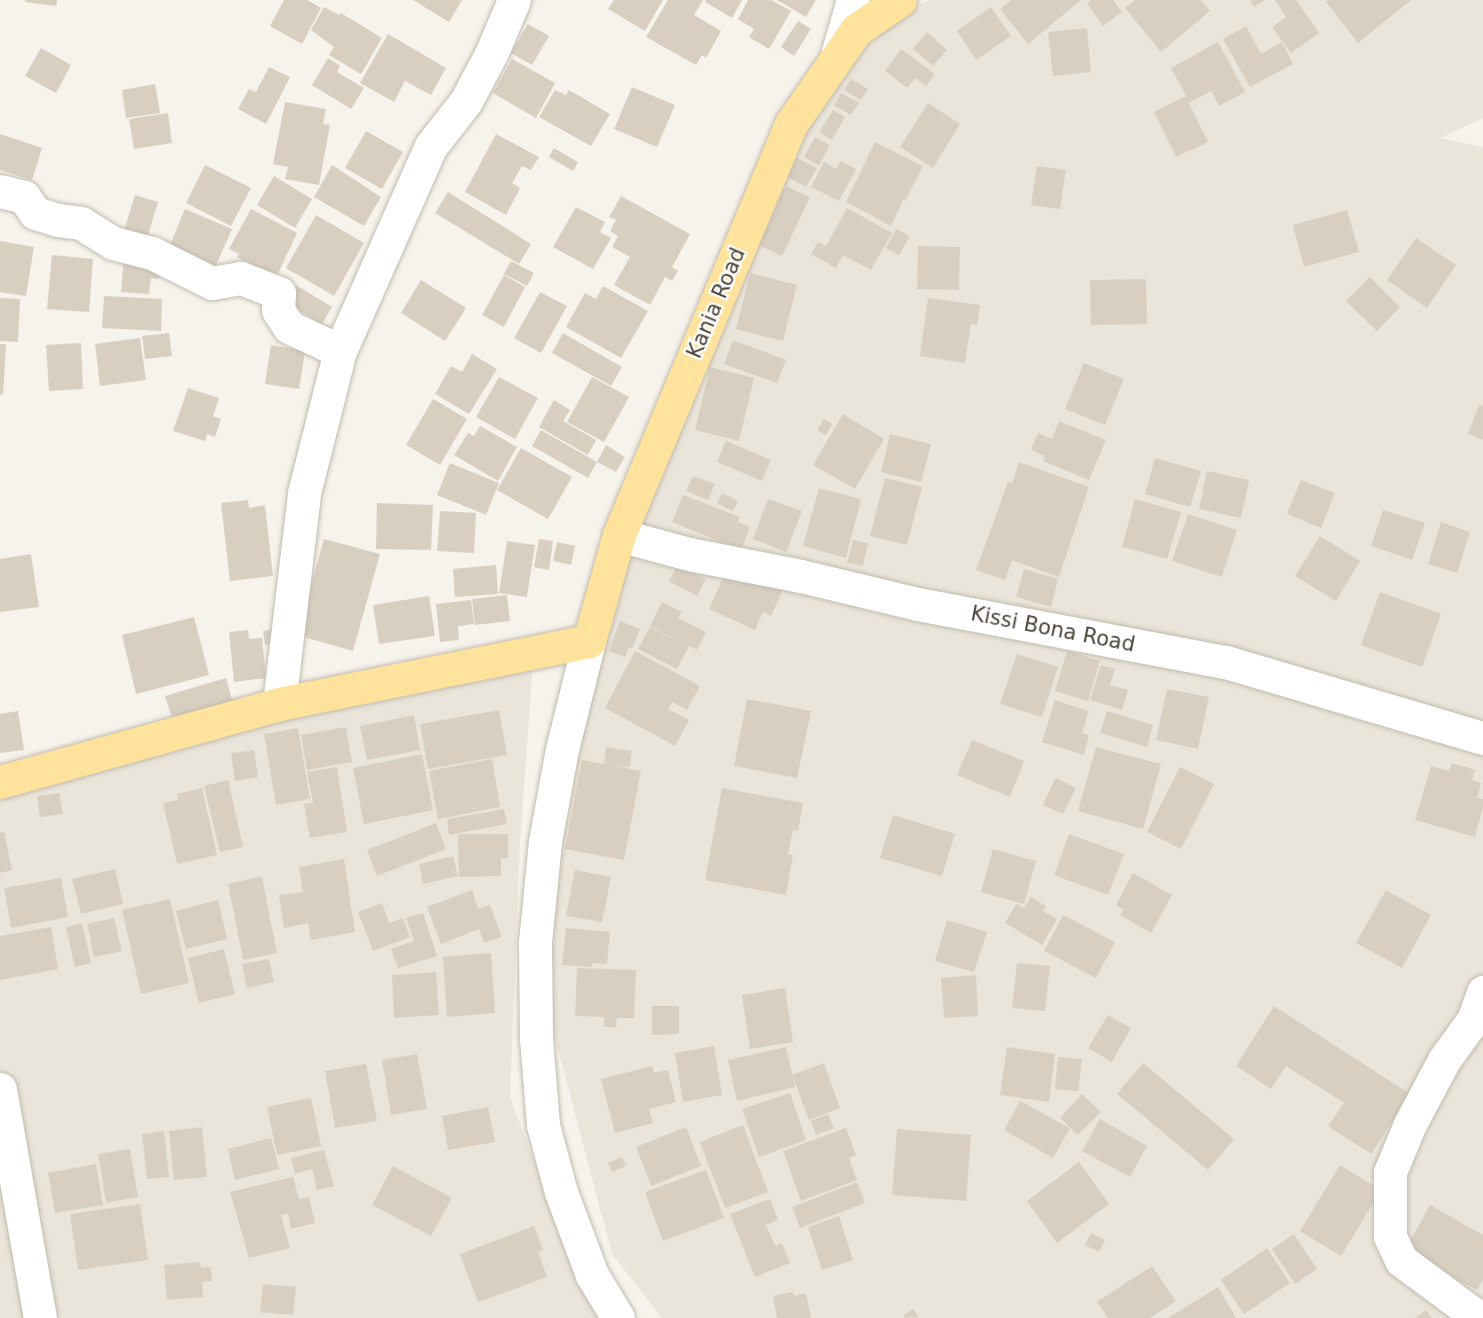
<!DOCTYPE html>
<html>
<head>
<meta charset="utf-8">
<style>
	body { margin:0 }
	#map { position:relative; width:1483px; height:1318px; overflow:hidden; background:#f6f3ec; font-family:"DejaVu Sans",sans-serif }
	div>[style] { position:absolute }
	.residential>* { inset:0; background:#eae5da }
	.building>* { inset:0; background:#d8cfc1 }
	.roads { filter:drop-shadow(0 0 2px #c2bbae) drop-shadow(0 0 2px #c2bbae) }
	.minor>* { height:33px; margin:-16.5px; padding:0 16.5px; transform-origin:16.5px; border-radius:16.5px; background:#fff }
	.major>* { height:33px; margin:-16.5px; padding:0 16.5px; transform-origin:16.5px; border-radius:16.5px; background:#ffe39c }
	span { translate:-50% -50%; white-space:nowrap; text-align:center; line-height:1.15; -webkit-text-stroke:4.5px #fff; paint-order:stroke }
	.street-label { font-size:21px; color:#4b4439 }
</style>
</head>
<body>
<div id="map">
	<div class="residential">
		<i style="clip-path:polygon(929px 0,1483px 0,1483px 118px,1440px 138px,1483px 147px,1483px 1318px,662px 1318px,612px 1254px,540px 981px,592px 618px,814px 95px,885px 24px)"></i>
		<i style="clip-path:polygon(533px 662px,520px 842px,510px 1097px,582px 1291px,604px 1318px,0 1318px,0 786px)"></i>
	</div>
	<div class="building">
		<i style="clip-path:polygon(25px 0,57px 0,56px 6px,25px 2px)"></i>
		<i style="clip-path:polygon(284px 0,307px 0,321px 8px,302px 44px,270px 26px)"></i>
		<i style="clip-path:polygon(413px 0,462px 0,449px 22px)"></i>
		<i style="clip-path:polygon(614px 0,663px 0,645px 31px,608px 9px)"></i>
		<i style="clip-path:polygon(668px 0,703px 0,694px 15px,721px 31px,706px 58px,702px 55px,696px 65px,646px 37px)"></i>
		<i style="clip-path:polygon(706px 0,742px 0,732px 18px,705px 2px)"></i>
		<i style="clip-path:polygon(748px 0,771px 0,791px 11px,769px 49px,749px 37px,754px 29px,738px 19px)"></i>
		<i style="clip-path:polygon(777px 0,816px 0,806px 17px)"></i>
		<i style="clip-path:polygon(1011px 0,1081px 0,1028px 44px,1000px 9px)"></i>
		<i style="clip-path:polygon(1091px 0,1113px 0,1122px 12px,1103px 26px,1087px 3px)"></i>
		<i style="clip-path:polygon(1135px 0,1201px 0,1210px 11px,1161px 52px,1125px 8px)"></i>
		<i style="clip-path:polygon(1250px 0,1265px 0,1254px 7px)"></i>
		<i style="clip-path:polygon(1275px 0,1296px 0,1319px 33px,1291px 53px,1272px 27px,1286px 17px)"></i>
		<i style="clip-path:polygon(1328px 0,1411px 0,1358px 43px,1326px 2px)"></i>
		<i style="clip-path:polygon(324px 7px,339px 15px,341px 13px,382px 38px,361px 74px,329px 55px,334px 47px,311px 30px)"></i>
		<i style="clip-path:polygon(991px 7px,1011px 36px,976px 60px,957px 31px)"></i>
		<i style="clip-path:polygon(798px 21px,811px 29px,794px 56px,781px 47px)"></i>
		<i style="clip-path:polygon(528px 24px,549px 36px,532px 65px,511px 53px)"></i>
		<i style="clip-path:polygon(1246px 26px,1261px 54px,1282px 42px,1293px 64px,1250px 87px,1223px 39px)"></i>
		<i style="clip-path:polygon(1087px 28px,1091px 72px,1053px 76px,1048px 32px)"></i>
		<i style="clip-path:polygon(927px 32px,947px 50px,933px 66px,913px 49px)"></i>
		<i style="clip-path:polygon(388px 34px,446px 68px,431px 95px,405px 81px,394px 102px,360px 83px)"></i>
		<i style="clip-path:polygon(1218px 42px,1245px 92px,1219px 106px,1211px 91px,1189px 103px,1208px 142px,1176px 157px,1154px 112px,1186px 96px,1171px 68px)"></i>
		<i style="clip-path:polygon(41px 48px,71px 65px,56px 93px,25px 76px)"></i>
		<i style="clip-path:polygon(901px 49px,935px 74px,926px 86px,915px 78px,907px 88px,885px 71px)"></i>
		<i style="clip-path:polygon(328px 58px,340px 66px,337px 72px,364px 88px,351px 109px,312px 85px)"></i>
		<i style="clip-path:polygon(512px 59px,555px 83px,536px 118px,493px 93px)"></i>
		<i style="clip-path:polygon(269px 67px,290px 77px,266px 124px,238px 109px,249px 89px,256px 92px)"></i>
		<i style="clip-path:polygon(851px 79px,868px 89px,861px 100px,844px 90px)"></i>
		<i style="clip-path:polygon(155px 84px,160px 113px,126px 118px,122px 90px)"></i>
		<i style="clip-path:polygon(632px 87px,675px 105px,657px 147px,614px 129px)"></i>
		<i style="clip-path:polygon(555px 90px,566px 95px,569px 90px,610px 114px,591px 146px,539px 117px)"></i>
		<i style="clip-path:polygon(841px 93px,859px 103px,851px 115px,834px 105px)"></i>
		<i style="clip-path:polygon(285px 102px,326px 109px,323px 124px,330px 125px,319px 185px,285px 179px,288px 167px,273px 164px)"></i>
		<i style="clip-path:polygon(928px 103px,960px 124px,933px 168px,900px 147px)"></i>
		<i style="clip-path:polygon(833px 110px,845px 117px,832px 140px,819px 132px)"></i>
		<i style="clip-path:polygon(168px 113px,172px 143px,134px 149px,129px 119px)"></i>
		<i style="clip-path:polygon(366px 131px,403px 152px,382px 189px,345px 168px)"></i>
		<i style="clip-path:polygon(0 134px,42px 148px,32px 180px,0 170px)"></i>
		<i style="clip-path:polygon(496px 134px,539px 157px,531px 170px,522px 166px,512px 183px,520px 188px,506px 215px,465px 192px)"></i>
		<i style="clip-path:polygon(815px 137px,830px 145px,819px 165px,804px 157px)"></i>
		<i style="clip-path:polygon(875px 142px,923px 166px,905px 201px,896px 196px,903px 201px,891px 226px,846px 202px)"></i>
		<i style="clip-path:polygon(554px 148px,578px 162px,573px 171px,549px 157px)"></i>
		<i style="clip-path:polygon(797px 158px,817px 168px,806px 187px,787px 177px)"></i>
		<i style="clip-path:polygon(840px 161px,856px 169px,839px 201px,811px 187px,824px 162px,836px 169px)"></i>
		<i style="clip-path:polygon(205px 165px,251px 188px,231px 226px,186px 203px)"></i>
		<i style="clip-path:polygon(332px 165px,381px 197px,364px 226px,314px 197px)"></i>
		<i style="clip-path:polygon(1037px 166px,1066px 170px,1060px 209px,1031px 205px)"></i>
		<i style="clip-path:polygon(274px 176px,312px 199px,295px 228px,257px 205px)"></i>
		<i style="clip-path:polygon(786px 186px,810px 197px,782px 256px,758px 245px)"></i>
		<i style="clip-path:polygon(448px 192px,531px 244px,519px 264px,435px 213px)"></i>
		<i style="clip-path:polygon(135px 195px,158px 202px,145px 245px,122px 237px)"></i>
		<i style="clip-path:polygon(621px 196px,690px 234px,672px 267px,678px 271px,672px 281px,633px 258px,665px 277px,650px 305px,614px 285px,630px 257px,612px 247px,618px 236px,610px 231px,616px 220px,609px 217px)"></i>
		<i style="clip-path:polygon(576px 207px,605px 222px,600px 232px,611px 238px,593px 269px,553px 247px)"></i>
		<i style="clip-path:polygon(847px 208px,892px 233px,871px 270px,843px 255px,836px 268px,811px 254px,818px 242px,826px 246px)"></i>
		<i style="clip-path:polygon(185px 209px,232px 229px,214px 270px,168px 250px)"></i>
		<i style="clip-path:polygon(251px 209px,297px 233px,276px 278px,237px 257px,239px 254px,229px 249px)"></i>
		<i style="clip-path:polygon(1347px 210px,1359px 252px,1304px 267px,1293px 225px)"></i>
		<i style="clip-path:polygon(316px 215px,364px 243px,334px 296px,286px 268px)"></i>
		<i style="clip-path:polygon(896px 229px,910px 236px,899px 255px,886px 248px)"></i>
		<i style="clip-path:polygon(1416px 238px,1456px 265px,1427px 308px,1387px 280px)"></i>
		<i style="clip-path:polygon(0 241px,34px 247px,26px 296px,0 292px)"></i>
		<i style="clip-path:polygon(918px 246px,960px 247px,959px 290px,917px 289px)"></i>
		<i style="clip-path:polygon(52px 255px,93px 259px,89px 312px,47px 309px)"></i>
		<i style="clip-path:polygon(124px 256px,161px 260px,159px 279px,151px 278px,149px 294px,121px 292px)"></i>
		<i style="clip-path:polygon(511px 261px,534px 273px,527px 286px,504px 274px)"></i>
		<i style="clip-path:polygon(750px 273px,797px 285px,783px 341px,736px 329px)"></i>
		<i style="clip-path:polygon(504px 275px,525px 287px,504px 327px,482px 315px)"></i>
		<i style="clip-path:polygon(1370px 277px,1400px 307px,1377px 331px,1346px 301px)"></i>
		<i style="clip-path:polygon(1146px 279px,1147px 324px,1091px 325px,1090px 280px)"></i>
		<i style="clip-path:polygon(421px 280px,466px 308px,445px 341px,401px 313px)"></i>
		<i style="clip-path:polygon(296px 285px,332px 307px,322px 324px,285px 302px)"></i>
		<i style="clip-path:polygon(603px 286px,648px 311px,621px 358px,566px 327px,585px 293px,596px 299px)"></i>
		<i style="clip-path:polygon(540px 292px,567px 306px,541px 353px,514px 338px)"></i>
		<i style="clip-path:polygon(104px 296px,162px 299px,161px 331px,102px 328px)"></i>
		<i style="clip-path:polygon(0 298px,20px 299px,18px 342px,0 341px)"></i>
		<i style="clip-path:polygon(928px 298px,980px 305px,977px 325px,971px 324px,965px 363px,920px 356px)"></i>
		<i style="clip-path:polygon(169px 333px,172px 356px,145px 359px,142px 336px)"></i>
		<i style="clip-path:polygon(563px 333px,622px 367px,611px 386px,552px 353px)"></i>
		<i style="clip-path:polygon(140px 338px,146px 380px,100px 386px,95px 344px)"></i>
		<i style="clip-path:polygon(733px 340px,786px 360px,777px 383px,724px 364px)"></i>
		<i style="clip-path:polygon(81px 343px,83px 389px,49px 391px,46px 345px)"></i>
		<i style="clip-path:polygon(0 344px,6px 344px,3px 395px,0 395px)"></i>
		<i style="clip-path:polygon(271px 345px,305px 351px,299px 389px,265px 384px)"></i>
		<i style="clip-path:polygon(472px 354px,497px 369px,469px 414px,435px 394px,451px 366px,462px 372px)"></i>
		<i style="clip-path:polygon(1084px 363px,1124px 379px,1105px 425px,1065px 409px)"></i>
		<i style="clip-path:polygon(710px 367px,754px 378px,739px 441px,695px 430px)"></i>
		<i style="clip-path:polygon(499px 377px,538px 398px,515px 439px,476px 417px)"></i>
		<i style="clip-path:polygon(592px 377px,629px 397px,604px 442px,567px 422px)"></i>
		<i style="clip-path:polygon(188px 388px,219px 398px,213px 416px,221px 419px,215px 437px,207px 434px,205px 441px,173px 431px)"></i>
		<i style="clip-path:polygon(433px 399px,467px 419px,440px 465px,406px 445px)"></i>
		<i style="clip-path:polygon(554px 400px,570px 410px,563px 421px,596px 440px,588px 455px,539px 427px)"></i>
		<i style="clip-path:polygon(1479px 405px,1483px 406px,1483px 440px,1468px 434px)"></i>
		<i style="clip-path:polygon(843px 414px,884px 439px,855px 489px,813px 465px)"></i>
		<i style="clip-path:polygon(824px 419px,832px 424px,826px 435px,817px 430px)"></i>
		<i style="clip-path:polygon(1059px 421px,1106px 440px,1089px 480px,1043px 461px,1044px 456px,1031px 450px,1038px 433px,1052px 439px)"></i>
		<i style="clip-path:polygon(480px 426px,517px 447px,498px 481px,454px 455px,468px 433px,474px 436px)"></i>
		<i style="clip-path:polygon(541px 430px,597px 462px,606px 445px,625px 457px,616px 472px,597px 462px,588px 478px,532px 446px)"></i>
		<i style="clip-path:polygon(890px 434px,931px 444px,921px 482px,881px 472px)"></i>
		<i style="clip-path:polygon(726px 441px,771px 460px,762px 481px,717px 462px)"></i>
		<i style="clip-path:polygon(521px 448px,572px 477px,548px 519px,497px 490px)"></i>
		<i style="clip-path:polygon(1155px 458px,1201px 471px,1190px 507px,1145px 494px)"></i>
		<i style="clip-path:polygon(1019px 462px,1089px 487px,1059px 577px,1012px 560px,1005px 580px,976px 570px,1008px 482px,1012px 483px)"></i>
		<i style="clip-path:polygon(450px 463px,499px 483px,486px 515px,437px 495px)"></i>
		<i style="clip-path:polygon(1207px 471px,1249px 480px,1241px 518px,1199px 509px)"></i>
		<i style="clip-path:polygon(693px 476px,715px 484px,708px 500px,686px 491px)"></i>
		<i style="clip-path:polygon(885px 478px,922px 487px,907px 545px,870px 536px)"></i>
		<i style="clip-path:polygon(1301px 480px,1335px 493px,1321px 528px,1287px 514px)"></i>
		<i style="clip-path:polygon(819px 488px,861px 499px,846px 558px,803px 546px)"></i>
		<i style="clip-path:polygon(722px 493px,738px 501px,733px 511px,717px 503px)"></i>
		<i style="clip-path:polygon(683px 495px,740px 517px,738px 522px,750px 527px,741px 550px,672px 522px)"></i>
		<i style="clip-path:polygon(768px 499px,802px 511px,786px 552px,753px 539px)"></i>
		<i style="clip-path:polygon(1135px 499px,1181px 512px,1167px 559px,1122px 547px)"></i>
		<i style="clip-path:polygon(248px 500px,249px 508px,265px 505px,273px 576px,230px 581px,221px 503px)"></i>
		<i style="clip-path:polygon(377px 503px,433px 505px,431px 550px,376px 549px)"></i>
		<i style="clip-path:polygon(1383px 510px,1425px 523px,1412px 560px,1371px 546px)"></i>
		<i style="clip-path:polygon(440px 511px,476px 513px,474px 553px,437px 551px)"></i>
		<i style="clip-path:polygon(1188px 514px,1237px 530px,1222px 577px,1172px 561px)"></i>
		<i style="clip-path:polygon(1441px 522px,1470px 532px,1457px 573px,1428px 564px)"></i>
		<i style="clip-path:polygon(1320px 536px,1360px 561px,1336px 601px,1295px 576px)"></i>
		<i style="clip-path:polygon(324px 539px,380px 554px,353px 651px,297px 635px)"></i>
		<i style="clip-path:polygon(539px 539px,553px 541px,549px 570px,534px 567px)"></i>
		<i style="clip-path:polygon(853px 540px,868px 543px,863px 566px,847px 563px)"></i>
		<i style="clip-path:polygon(507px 541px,535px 545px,527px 597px,499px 593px)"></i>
		<i style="clip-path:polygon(557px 542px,575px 546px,571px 565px,553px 561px)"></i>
		<i style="clip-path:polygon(31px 554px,39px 607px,0 612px,0 559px)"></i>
		<i style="clip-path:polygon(496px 565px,498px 594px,455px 597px,453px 569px)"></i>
		<i style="clip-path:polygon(678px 565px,706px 579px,697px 596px,669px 581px)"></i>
		<i style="clip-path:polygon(1024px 569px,1058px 579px,1051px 607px,1016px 597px)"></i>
		<i style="clip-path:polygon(726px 571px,763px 587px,768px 578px,785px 585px,771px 616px,763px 612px,755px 630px,709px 609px)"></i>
		<i style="clip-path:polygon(1380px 592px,1441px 614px,1422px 667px,1361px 645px)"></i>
		<i style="clip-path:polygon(507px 595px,510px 621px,475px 625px,472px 599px)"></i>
		<i style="clip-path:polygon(429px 596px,435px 636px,379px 644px,373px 605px)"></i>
		<i style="clip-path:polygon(471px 600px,474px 624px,458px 626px,459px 640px,440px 642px,436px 604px)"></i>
		<i style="clip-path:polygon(662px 602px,682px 612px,678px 618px,706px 632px,697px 650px,650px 626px)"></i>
		<i style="clip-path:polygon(194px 617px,209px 675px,136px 694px,122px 635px)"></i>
		<i style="clip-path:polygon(620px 621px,640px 629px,632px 649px,629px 647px,625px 657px,609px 651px)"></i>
		<i style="clip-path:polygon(650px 627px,689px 646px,677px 669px,638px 649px)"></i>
		<i style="clip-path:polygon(275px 629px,278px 643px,265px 645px,263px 631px)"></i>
		<i style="clip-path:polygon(248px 630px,249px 639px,262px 638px,266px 678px,234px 682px,229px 632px)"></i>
		<i style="clip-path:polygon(635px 651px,700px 686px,687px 710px,672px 702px,668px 709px,689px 720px,675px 746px,605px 708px)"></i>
		<i style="clip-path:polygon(1067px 651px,1100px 661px,1088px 701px,1055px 691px)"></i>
		<i style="clip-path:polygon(1017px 654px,1058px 667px,1042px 717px,1000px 704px)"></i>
		<i style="clip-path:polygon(1101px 665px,1115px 669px,1110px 685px,1128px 690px,1122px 710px,1090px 700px)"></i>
		<i style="clip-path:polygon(226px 678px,234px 707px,174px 725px,165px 696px)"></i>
		<i style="clip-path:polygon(1167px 689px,1209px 697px,1198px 749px,1156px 740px)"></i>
		<i style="clip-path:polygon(747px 699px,811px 711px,797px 778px,734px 766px)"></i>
		<i style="clip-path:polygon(1055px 700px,1089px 711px,1082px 733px,1089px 735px,1084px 755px,1042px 742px)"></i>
		<i style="clip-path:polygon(499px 710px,507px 755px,428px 769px,420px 724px)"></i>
		<i style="clip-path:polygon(18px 711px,24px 750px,0 753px,0 714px)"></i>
		<i style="clip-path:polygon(1107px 711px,1153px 725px,1147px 747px,1100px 733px)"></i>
		<i style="clip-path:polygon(414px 715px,420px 750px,367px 760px,360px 726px)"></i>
		<i style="clip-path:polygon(346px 727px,352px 762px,307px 770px,301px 735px)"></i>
		<i style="clip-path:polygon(298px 728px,310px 799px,276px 805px,264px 734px)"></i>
		<i style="clip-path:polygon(972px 740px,1024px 761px,1010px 797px,957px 775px)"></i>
		<i style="clip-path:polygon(606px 747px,632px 751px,630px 767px,612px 765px,641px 771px,624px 860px,565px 849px,582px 760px,604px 764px)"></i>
		<i style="clip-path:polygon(1096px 747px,1161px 764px,1143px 829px,1078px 811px)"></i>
		<i style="clip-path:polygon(254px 750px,258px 777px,235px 781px,231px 753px)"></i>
		<i style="clip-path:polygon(422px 754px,433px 810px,364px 824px,353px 768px)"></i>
		<i style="clip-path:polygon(492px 759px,500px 807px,438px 819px,429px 771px)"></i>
		<i style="clip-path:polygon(1452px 763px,1475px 770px,1472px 780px,1481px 783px,1477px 798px,1483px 799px,1483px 807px,1475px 837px,1415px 820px,1431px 766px,1449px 771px)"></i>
		<i style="clip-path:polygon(337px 767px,347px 832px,310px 838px,304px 804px,313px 803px,307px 772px)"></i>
		<i style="clip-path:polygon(1180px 767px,1214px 784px,1181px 849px,1147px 832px)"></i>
		<i style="clip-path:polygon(1055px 778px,1076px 788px,1063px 814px,1043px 805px)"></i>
		<i style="clip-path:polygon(228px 780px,243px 847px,220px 852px,204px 786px)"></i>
		<i style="clip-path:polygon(202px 788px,217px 855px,177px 864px,163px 803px,178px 800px,177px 794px)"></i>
		<i style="clip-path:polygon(722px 788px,803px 803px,798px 831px,793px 830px,788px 854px,793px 855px,786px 895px,705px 880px)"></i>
		<i style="clip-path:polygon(59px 793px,63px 814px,40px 817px,37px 796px)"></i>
		<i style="clip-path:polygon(504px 809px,507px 824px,449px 835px,447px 819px)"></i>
		<i style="clip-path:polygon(893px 815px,955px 834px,942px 876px,880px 858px)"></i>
		<i style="clip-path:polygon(436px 823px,446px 849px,377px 876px,367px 850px)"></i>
		<i style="clip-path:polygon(4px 832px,12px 870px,0 873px,0 833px)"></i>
		<i style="clip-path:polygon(458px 834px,508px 834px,508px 858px,501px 858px,501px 876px,459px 877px)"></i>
		<i style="clip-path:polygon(1069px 834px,1124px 854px,1108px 895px,1054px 875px)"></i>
		<i style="clip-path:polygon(993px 849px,1036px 861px,1024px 904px,981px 892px)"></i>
		<i style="clip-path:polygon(453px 856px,458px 876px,423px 884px,419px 864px)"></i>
		<i style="clip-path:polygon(344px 859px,355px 932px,311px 940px,308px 923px,284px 928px,279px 895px,303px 892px,299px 867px)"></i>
		<i style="clip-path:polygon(115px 869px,123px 904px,81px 914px,72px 879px)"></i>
		<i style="clip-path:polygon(575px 870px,611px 877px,602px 922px,566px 916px)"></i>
		<i style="clip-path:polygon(1133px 873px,1172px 895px,1151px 933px,1120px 915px,1124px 910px,1116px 905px)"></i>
		<i style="clip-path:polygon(258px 877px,262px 877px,277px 953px,243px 960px,228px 884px)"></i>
		<i style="clip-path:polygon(61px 878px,68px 917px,11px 928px,4px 888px)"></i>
		<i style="clip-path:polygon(472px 890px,478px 909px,490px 905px,502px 937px,484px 943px,479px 929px,441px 944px,427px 907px)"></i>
		<i style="clip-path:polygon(1386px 890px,1431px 915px,1402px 968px,1356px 943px)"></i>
		<i style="clip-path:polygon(1031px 897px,1046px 906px,1043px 911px,1057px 919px,1042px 945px,1005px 923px,1016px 904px,1024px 908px)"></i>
		<i style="clip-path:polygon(170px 899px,189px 983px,141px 994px,122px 910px)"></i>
		<i style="clip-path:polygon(218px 900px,227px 939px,186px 949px,176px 911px)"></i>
		<i style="clip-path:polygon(382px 903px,389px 923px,403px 918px,410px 937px,373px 951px,358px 912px)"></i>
		<i style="clip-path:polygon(423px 913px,437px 956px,398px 968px,391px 949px,414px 941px,406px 918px)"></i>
		<i style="clip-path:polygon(1063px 915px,1115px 942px,1096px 978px,1044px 951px)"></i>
		<i style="clip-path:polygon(114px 918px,122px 951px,94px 957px,87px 924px)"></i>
		<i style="clip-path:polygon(947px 920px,987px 932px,974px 972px,935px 961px)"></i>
		<i style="clip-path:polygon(82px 923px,91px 963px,75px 967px,66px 927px)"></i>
		<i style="clip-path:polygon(51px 927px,58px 969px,0 980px,0 936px)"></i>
		<i style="clip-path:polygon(566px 928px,610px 932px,607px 964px,592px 963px,592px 967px,562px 965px)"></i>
		<i style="clip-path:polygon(224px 949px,235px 994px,199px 1003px,188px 958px)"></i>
		<i style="clip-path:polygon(491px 953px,495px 1013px,447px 1017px,443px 957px)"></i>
		<i style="clip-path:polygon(269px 959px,274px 982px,247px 988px,242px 964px)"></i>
		<i style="clip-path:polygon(1017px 963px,1050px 966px,1045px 1011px,1012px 1008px)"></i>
		<i style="clip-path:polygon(577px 968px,636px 970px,634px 1018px,617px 1018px,616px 1027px,604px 1027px,604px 1017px,575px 1016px)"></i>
		<i style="clip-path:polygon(436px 972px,439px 1015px,394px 1018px,392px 975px)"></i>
		<i style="clip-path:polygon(976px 975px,978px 1016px,944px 1018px,941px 978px)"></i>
		<i style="clip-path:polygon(785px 988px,793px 1042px,750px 1049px,742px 995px)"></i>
		<i style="clip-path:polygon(652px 1006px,679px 1006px,679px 1034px,652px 1035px)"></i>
		<i style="clip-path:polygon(1274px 1006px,1410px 1094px,1371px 1154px,1328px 1126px,1344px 1103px,1286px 1066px,1271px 1089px,1236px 1066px)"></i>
		<i style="clip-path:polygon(1108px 1015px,1131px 1028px,1112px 1062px,1088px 1048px)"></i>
		<i style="clip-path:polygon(714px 1046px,722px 1095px,683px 1102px,675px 1053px)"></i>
		<i style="clip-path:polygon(786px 1047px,795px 1087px,737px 1101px,728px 1060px)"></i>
		<i style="clip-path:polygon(1007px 1047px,1055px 1054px,1049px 1102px,1000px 1095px)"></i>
		<i style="clip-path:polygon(417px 1054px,427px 1109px,391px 1115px,382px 1060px)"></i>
		<i style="clip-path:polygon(1058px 1057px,1082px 1059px,1078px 1091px,1055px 1089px)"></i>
		<i style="clip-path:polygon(824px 1063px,840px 1108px,809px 1120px,792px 1075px)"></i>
		<i style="clip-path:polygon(1143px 1063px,1234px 1139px,1208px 1170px,1117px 1094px)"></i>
		<i style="clip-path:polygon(366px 1064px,377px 1121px,335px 1128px,325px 1071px)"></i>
		<i style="clip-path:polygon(652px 1066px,654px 1073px,668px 1070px,676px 1102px,649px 1109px,653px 1123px,615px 1133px,601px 1079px)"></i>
		<i style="clip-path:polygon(790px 1093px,806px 1140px,759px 1157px,742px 1109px)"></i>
		<i style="clip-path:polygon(1082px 1094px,1101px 1112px,1078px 1135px,1060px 1118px)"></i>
		<i style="clip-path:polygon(311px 1098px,321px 1146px,277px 1155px,267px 1107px)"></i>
		<i style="clip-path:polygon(1020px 1101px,1070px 1128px,1053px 1158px,1004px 1130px)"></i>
		<i style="clip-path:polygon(488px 1107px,495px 1142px,448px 1150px,442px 1116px)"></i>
		<i style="clip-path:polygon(828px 1114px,834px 1128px,816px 1135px,811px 1121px)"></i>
		<i style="clip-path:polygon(1100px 1119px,1147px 1146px,1130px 1177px,1082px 1151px)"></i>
		<i style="clip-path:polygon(743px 1125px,768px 1192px,725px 1208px,700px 1142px)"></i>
		<i style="clip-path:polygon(202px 1127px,207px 1177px,174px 1180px,169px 1131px)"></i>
		<i style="clip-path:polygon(686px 1127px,701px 1166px,651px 1186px,636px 1147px)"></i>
		<i style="clip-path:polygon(846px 1128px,856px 1155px,849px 1158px,857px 1180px,801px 1201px,783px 1151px)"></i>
		<i style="clip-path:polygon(897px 1129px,971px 1135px,966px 1201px,892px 1195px)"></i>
		<i style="clip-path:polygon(164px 1131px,169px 1177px,147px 1179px,142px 1134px)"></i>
		<i style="clip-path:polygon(271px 1138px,279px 1169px,235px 1180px,228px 1149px)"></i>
		<i style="clip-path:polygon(130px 1149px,138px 1197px,106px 1203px,98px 1154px)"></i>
		<i style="clip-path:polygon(324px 1150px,334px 1186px,317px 1190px,312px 1169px,295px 1174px,291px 1158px)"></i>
		<i style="clip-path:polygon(622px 1157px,626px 1166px,612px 1172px,608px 1163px)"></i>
		<i style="clip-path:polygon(1079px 1162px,1109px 1204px,1057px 1243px,1027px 1201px)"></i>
		<i style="clip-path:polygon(96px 1164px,103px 1205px,55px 1213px,48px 1173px)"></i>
		<i style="clip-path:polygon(1340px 1165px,1381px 1190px,1341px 1256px,1300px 1231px)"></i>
		<i style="clip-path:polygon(393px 1166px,452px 1198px,431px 1236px,372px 1205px)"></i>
		<i style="clip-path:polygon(706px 1170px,724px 1218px,663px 1241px,645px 1192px)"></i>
		<i style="clip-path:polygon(293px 1177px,299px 1199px,309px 1197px,315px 1223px,291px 1229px,288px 1213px,281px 1215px,290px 1248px,249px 1258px,230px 1192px)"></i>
		<i style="clip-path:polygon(857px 1182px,865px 1203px,800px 1228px,792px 1207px)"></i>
		<i style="clip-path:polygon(770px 1199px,778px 1220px,766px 1225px,775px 1246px,782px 1243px,790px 1263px,755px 1277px,730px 1214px)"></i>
		<i style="clip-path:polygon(140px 1204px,148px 1260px,78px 1270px,70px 1214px)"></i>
		<i style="clip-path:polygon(1430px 1205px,1483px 1235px,1483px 1279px,1477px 1290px,1405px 1251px)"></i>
		<i style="clip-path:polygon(839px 1216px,853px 1260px,822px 1270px,808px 1227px)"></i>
		<i style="clip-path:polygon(534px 1226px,543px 1250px,538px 1252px,547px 1277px,478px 1302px,460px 1254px)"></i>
		<i style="clip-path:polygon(1091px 1233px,1105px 1240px,1099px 1252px,1085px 1245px)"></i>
		<i style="clip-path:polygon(1294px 1234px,1317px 1269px,1295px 1284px,1272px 1249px)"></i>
		<i style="clip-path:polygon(1267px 1248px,1290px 1283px,1244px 1314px,1221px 1280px)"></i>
		<i style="clip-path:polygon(200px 1262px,201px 1268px,211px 1267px,212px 1281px,202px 1282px,203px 1297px,167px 1300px,164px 1265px)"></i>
		<i style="clip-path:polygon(1152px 1266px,1176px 1301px,1150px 1318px,1108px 1318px,1097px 1302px)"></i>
		<i style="clip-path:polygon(263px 1284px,296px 1287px,293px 1315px,260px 1312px)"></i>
		<i style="clip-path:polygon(1218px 1287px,1236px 1318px,1168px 1318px)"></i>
		<i style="clip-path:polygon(793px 1292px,794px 1296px,806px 1293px,811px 1318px,777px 1318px,773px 1296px)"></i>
		<i style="clip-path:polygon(913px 1309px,919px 1317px,905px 1318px,903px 1316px)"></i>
		<i style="clip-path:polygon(1426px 1310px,1432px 1318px,1415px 1318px)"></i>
	</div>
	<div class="roads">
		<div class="minor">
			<i style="left:837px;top:55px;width:57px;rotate:-73.8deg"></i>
			<i style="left:0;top:191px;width:25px;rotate:14deg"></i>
			<i style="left:24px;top:197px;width:19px;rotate:55deg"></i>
			<i style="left:35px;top:213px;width:24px;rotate:17deg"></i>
			<i style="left:58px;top:220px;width:23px;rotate:7deg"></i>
			<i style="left:81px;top:223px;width:38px;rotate:32deg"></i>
			<i style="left:113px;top:243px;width:40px;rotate:14.4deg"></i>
			<i style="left:152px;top:253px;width:67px;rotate:26.6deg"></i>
			<i style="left:212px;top:283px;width:29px;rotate:-10deg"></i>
			<i style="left:241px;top:278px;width:41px;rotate:21.5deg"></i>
			<i style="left:279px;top:293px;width:17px;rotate:93deg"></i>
			<i style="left:278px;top:310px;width:20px;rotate:57deg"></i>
			<i style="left:289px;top:327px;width:56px;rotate:25.2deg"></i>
			<i style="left:619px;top:535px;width:73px;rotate:15.2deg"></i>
			<i style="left:689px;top:554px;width:114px;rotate:11.1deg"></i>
			<i style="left:801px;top:576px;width:120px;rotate:13.5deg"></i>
			<i style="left:918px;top:604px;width:313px;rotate:10.7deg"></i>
			<i style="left:1226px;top:662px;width:268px;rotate:16.5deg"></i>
			<i style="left:589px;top:641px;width:111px;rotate:104deg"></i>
			<i style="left:562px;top:749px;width:95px;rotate:100.4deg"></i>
			<i style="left:545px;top:842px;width:101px;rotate:95.7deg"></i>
			<i style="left:535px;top:943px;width:95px;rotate:89.4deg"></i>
			<i style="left:536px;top:1038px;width:87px;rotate:85.4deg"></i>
			<i style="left:543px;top:1125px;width:69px;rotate:75deg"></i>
			<i style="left:561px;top:1192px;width:89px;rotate:69.5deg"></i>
			<i style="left:592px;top:1275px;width:50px;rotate:58.8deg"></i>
			<i style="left:279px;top:704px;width:212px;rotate:-83.2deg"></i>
			<i style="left:304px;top:493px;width:146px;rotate:-75.8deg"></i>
			<i style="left:340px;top:351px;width:224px;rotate:-66.1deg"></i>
			<i style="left:431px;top:146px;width:57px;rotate:-52.1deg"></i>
			<i style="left:466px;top:101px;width:55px;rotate:-62deg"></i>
			<i style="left:492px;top:52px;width:56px;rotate:-67.1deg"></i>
			<i style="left:0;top:1089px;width:232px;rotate:80.1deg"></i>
			<i style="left:1479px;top:1318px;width:97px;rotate:-143.4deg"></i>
			<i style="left:1401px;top:1260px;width:26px;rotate:-115deg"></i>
			<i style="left:1390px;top:1236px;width:64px;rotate:-90deg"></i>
			<i style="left:1390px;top:1172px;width:52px;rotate:-67.4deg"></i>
			<i style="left:1410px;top:1124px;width:72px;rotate:-62deg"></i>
			<i style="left:1444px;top:1060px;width:49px;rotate:-54.1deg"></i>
			<i style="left:1473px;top:1020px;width:30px;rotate:-70deg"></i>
		</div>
		<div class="major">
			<i style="left:0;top:782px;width:290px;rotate:-15.6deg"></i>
			<i style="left:279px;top:704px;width:316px;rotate:-11.5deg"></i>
			<i style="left:589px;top:641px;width:110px;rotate:-74.2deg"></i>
			<i style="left:619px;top:535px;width:446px;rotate:-67.3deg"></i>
			<i style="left:791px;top:124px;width:114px;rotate:-55.3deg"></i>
			<i style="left:856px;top:30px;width:53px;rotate:-34.3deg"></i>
		</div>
	</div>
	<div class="street-label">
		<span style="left:716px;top:303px;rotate:-67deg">Kania Road</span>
		<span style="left:1053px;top:629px;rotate:11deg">Kissi Bona Road</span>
	</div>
</div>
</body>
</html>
